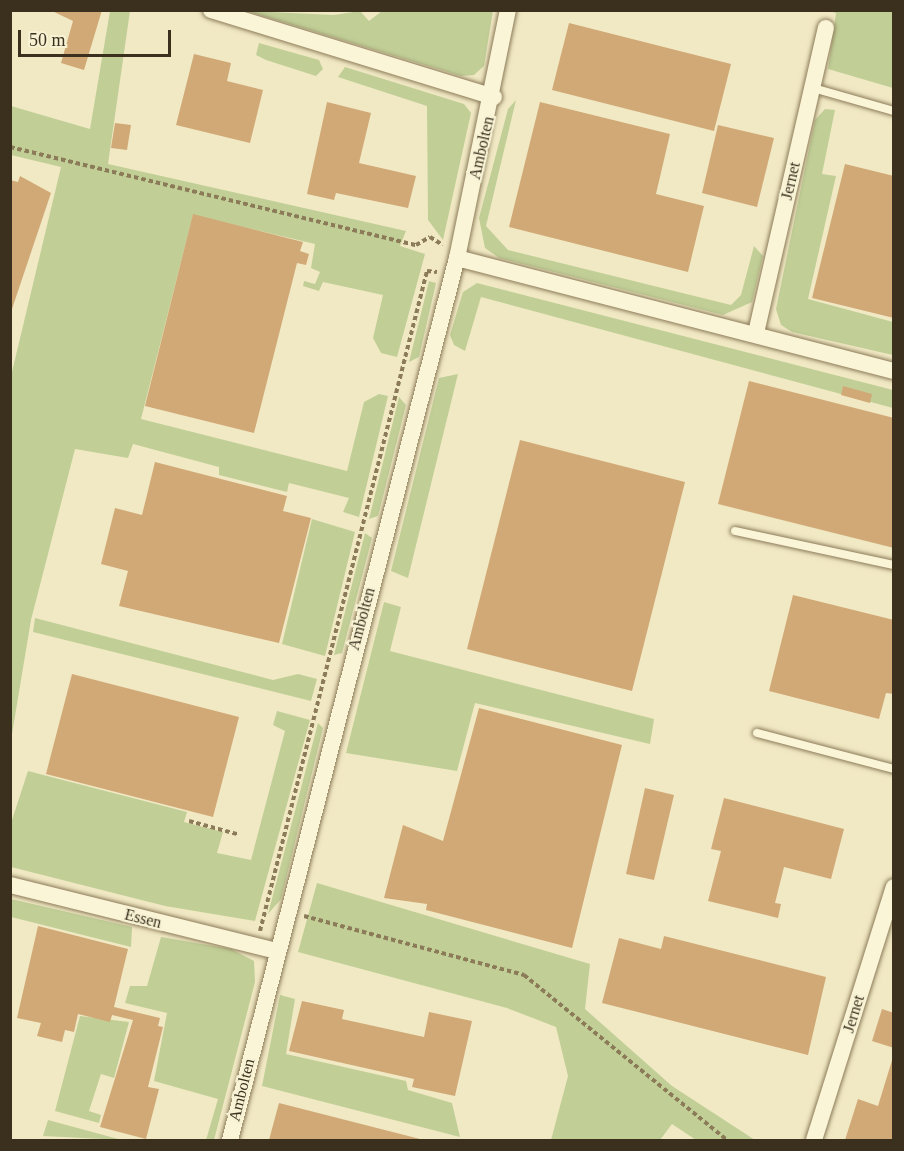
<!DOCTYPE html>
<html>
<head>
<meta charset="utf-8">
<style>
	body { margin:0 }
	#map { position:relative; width:904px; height:1151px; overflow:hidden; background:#f1e9c4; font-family:Georgia,serif }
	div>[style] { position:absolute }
	.green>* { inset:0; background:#c1cf97 }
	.building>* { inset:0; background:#d1a977 }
	.path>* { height:4px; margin-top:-2px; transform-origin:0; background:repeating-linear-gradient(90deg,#8c7b59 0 4.5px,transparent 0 7.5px) }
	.roads { filter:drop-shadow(0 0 2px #8c7b59) drop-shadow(0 0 2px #8c7b59) }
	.service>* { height:8px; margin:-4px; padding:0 4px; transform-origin:4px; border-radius:4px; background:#fbf5d8 }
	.minor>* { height:16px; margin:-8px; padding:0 8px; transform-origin:8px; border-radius:8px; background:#fbf5d8 }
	span { translate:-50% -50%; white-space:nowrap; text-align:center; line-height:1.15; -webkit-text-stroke:4.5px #f7f2d4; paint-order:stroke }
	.street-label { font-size:16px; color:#3b301e }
	.frame { position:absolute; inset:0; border:12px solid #3b301e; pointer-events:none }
	.scale { position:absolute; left:18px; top:30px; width:153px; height:27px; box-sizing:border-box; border:3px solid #3b301e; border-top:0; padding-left:8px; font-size:18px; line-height:21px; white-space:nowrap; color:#3b301e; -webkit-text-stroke:4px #f7f2d4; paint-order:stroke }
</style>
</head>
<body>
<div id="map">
	<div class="green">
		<i style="clip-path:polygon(110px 11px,130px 11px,108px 164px,406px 231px,400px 246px,425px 254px,397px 357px,381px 353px,373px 338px,383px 295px,323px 282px,319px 291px,303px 286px,304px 281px,315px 284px,320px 272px,311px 268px,315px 244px,193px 215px,141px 419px,347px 471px,364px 402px,379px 394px,388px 396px,359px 517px,343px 512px,349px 498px,289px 483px,287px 492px,219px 475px,219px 467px,133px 444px,128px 458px,75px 449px,31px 620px,11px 740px,11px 376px,61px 167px,11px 155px,11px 106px,90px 129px)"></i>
		<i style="clip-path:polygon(247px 11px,334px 15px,360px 11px,369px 21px,382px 11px,493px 11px,484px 66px,474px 75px,461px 76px)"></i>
		<i style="clip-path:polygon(829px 11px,893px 11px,893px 88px,828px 69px,836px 13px)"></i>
		<i style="clip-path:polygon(259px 43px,319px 60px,323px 69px,316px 76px,266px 60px,256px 55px)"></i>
		<i style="clip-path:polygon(345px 67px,464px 104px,471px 113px,443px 240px,428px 220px,427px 106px,338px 77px)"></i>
		<i style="clip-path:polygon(516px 100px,486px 226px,508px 250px,731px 305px,741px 295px,754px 246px,763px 256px,752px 302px,723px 315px,499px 258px,485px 248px,479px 218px,508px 109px)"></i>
		<i style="clip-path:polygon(825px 109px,835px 110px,822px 174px,836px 176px,808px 299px,893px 322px,893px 355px,792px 332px,781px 325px,776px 309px,815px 120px)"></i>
		<i style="clip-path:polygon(429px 281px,436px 283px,419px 357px,409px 362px)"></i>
		<i style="clip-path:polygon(477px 283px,893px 390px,893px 408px,481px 297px,465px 351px,454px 345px,450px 335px,463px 292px)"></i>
		<i style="clip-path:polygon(458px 374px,408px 578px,391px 571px,439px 378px)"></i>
		<i style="clip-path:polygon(399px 397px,406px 405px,378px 516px,369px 519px)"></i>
		<i style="clip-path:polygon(312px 519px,355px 532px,325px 656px,282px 644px)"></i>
		<i style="clip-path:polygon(365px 533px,372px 538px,342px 653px,334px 655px)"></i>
		<i style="clip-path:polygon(384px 602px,401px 607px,390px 651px,654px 719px,650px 744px,475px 703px,457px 771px,346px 753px)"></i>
		<i style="clip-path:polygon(35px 618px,273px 680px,298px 674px,317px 679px,311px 701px,33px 632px)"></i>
		<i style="clip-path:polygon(277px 711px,310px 720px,255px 921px,165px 906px,11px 867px,11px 823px,28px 771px,187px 812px,184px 822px,223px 832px,217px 853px,251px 860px,285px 731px,273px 725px)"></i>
		<i style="clip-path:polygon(318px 723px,323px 728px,281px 899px,268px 914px)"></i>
		<i style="clip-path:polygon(317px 883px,590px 964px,585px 1009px,672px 1086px,755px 1140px,696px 1140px,672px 1124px,660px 1140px,551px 1140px,568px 1076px,556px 1027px,507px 1008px,298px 952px)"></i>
		<i style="clip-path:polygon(11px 899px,132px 927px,131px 947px,11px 917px)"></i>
		<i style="clip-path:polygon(161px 937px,231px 949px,254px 961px,255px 982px,214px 1140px,206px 1140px,218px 1099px,154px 1081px,167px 1013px,125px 1003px,130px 986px,147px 986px)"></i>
		<i style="clip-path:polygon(280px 995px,295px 999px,286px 1054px,406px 1081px,408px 1090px,452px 1103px,460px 1137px,262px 1086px)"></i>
		<i style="clip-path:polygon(80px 1016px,129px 1022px,114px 1078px,101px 1074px,89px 1111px,101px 1115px,99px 1123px,55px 1111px)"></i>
		<i style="clip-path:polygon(48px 1120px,122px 1140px,43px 1136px)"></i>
	</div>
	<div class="building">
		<i style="clip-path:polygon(50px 10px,102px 10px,84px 70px,61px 63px,73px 21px)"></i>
		<i style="clip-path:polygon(569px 23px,731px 64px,714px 131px,552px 90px)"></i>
		<i style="clip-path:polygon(194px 54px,231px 63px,227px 81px,263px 90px,250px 143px,176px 125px)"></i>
		<i style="clip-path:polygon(327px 102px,371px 113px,359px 163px,416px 176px,408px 208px,336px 193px,334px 200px,307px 194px)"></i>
		<i style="clip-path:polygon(540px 102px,670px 134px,656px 194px,704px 206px,688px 272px,509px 227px)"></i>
		<i style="clip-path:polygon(115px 123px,131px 125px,127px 150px,111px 148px)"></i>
		<i style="clip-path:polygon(718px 125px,774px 138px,757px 207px,702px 193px)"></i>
		<i style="clip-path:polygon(845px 164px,894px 176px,894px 318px,812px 298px)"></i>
		<i style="clip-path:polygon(20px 176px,51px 193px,11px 312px,10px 180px,18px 182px)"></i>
		<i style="clip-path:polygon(193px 214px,303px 242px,300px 251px,309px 254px,306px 265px,297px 263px,254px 433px,145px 406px)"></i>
		<i style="clip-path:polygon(749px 381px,894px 418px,894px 548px,718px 504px)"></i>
		<i style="clip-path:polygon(843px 386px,872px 394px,870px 403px,841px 395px)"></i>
		<i style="clip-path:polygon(520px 440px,685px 482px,632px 691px,467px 649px)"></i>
		<i style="clip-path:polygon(155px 462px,287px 496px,283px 511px,311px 518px,279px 643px,119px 606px,128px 571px,101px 564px,115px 508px,142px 515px)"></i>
		<i style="clip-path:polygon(793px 595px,894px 620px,894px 694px,886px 693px,879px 719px,769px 691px)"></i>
		<i style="clip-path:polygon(72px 674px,239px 717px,213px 817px,46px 774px)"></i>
		<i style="clip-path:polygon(479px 708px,622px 745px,572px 948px,426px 910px,427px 904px,384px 898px,403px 825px,443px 841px)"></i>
		<i style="clip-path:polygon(645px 788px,674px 795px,654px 880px,626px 874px)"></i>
		<i style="clip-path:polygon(724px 798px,844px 829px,831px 879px,784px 867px,775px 903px,781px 904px,778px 918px,708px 901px,721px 851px,711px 849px)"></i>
		<i style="clip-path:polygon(38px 926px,128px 949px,114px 1007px,160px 1018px,158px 1026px,163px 1027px,148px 1087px,159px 1089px,146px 1139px,100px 1127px,133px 1020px,112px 1015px,110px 1022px,78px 1014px,74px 1032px,65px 1030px,62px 1042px,37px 1036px,41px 1023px,17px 1018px)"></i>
		<i style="clip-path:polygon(664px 936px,826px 977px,808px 1055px,602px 1003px,619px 938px,661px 949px)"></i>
		<i style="clip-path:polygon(302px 1001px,344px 1010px,342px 1019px,424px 1037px,429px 1012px,472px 1021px,455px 1096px,412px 1087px,414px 1079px,289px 1051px)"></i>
		<i style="clip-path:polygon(882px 1009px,894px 1013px,894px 1048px,872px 1041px)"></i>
		<i style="clip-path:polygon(893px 1057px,894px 1140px,845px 1140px,858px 1099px,878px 1106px)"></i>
		<i style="clip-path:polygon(279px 1103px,424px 1140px,269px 1140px)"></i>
	</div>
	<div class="path">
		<i style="left:10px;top:147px;width:418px;rotate:13.6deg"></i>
		<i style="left:416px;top:245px;width:16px;rotate:-30deg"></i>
		<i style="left:430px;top:237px;width:15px;rotate:32deg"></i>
		<i style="left:189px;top:821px;width:50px;rotate:15.2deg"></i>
		<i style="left:304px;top:916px;width:228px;rotate:15deg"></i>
		<i style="left:524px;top:975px;width:262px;rotate:39.1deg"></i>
		<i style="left:260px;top:931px;width:681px;rotate:-75.8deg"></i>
		<i style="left:427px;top:271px;width:10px;rotate:6deg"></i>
	</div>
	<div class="roads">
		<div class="service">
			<i style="left:813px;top:88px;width:84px;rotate:15.9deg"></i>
			<i style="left:735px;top:531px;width:163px;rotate:12.1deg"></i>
			<i style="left:757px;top:733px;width:142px;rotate:14.7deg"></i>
		</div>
		<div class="minor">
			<i style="left:211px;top:10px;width:296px;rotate:17.1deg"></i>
			<i style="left:457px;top:258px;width:451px;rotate:14.5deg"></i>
			<i style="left:756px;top:333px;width:313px;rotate:-77.1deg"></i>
			<i style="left:10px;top:885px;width:274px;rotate:13.9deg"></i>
			<i style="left:230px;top:1140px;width:911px;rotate:-75.57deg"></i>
			<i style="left:457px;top:258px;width:253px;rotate:-78.4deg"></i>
			<i style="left:814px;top:1140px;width:265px;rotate:-72.5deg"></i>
		</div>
	</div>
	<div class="street-label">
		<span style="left:482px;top:148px;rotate:-77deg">Ambolten</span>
		<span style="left:791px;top:181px;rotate:-77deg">Jernet</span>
		<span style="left:362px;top:619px;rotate:-75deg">Ambolten</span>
		<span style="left:143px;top:919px;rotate:14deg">Essen</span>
		<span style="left:854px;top:1014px;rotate:-73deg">Jernet</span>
		<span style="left:242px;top:1090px;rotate:-76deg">Ambolten</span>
	</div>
	<div class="frame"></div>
	<div class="scale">50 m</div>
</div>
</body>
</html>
